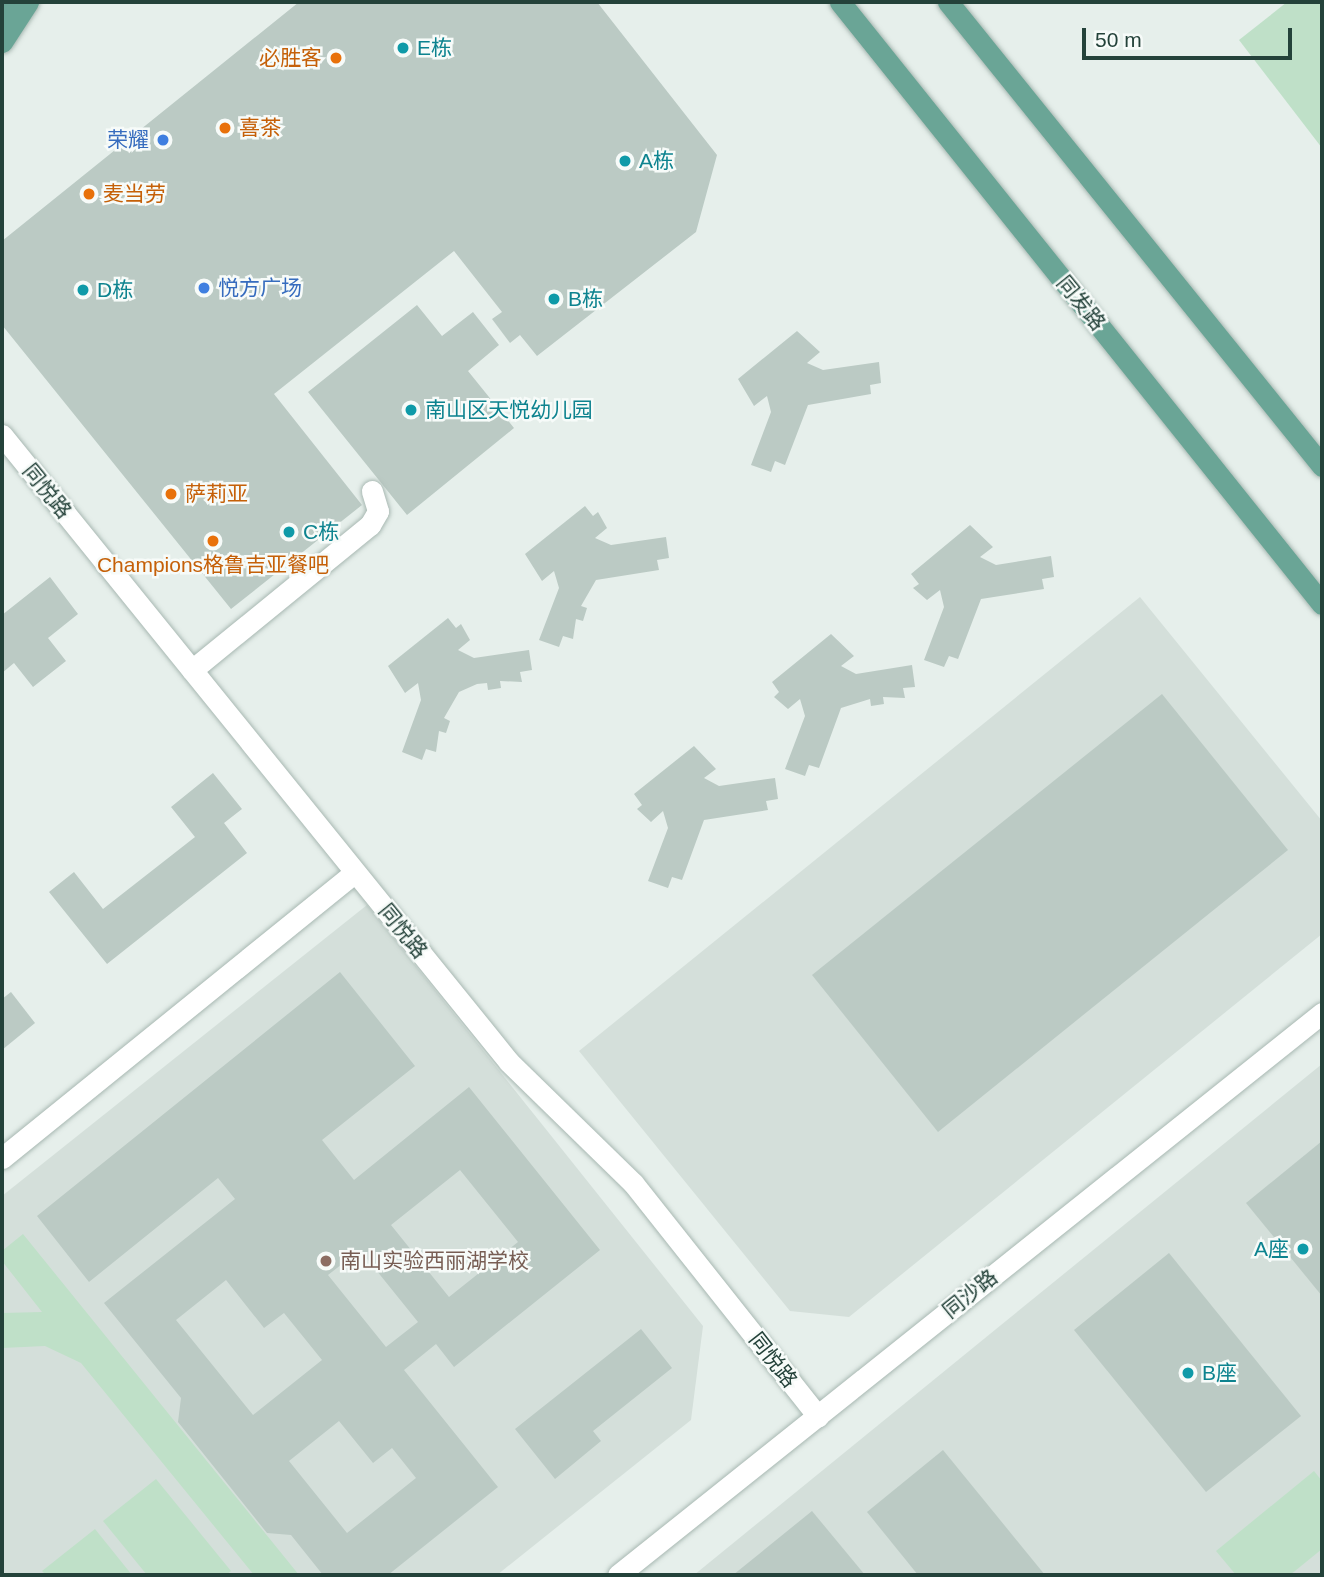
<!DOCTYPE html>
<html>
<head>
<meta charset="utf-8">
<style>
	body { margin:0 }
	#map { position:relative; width:1324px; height:1577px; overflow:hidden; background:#e6efeb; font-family:Arial,"Noto Sans SC",sans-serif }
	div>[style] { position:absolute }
	.built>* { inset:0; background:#d4dfda }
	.green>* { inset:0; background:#bfe0c8 }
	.building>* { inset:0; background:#bbcac4 }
	.roads { filter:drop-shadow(0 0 2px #a8b8b2) drop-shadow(0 0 2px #a8b8b2) }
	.minor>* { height:21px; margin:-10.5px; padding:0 10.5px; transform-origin:10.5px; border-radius:10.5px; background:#fff }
	.major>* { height:21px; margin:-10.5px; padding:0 10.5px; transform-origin:10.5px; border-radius:10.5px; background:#6aa596 }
	.dots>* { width:19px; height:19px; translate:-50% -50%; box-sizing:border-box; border:4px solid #f7fbf9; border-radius:50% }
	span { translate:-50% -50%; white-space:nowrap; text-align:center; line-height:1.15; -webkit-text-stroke:5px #f7fbf9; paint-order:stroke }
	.culture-label { font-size:21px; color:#0d838f }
	.left { translate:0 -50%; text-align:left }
	.right { translate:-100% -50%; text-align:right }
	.food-label { font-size:21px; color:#c56008 }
	.shop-label { font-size:21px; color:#366cbe }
	.street-label { font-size:21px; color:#24423a }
	.education-label { font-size:21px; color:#785e54 }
	.frame { position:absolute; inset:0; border:4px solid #24423a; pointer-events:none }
	.scale { position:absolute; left:1082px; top:28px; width:210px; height:32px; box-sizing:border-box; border:4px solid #24423a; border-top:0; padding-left:9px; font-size:21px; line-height:24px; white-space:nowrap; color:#24423a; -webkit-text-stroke:5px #f7fbf9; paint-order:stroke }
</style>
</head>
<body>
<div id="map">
	<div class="built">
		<i style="clip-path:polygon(1140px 597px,1322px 821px,1322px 934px,849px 1317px,790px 1311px,579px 1051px)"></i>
		<i style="clip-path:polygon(367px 905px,703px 1326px,691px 1420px,497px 1575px,2px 1575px,2px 1196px)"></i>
		<i style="clip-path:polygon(1322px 1064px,1322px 1575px,694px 1575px,1001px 1325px)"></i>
	</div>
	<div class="green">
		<i style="clip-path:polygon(1287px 2px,1322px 2px,1322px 148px,1239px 40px)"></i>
		<i style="clip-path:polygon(23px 1234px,299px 1575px,254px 1575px,81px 1363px,45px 1346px,2px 1348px,2px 1313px,42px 1312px,2px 1261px,2px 1251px)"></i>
		<i style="clip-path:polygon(1314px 1471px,1322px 1481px,1322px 1549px,1290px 1575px,1236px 1575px,1216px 1551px)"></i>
		<i style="clip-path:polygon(156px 1479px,231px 1571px,226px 1575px,147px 1575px,103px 1521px)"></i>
		<i style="clip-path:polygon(95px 1529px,132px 1575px,46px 1575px,42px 1571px)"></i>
	</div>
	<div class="building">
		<i style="clip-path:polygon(299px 2px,597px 2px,717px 155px,696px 232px,537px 356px,520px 335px,510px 343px,492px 319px,502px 312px,454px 251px,274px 394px,362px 505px,231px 609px,2px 325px,2px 241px)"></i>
		<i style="clip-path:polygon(417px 305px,442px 336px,473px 312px,499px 345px,468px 371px,514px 428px,407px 515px,308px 392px)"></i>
		<i style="clip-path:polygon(797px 331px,820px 352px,807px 363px,823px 370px,879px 362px,881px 383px,870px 385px,871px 394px,808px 405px,785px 465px,775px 461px,771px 472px,751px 465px,771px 412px,767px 396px,754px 406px,738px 379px)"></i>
		<i style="clip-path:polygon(585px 506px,593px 516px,598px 512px,607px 528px,595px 538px,611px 545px,666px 537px,669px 558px,657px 560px,659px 570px,596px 580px,581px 606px,587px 608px,583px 621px,576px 619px,573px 639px,563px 636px,559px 647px,539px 640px,559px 588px,554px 571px,542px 581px,525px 554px)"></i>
		<i style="clip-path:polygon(970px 525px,993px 547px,980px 557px,996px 565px,1051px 556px,1054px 577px,1042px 579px,1044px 589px,981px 599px,958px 659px,949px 656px,944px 667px,924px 660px,944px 607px,940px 590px,927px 600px,913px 588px,919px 584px,911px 574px)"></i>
		<i style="clip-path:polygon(50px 577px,78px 614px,48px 638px,66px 661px,33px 687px,14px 663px,2px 673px,2px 615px)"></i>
		<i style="clip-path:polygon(448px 618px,456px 628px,461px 624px,470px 640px,458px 650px,474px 658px,529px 650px,532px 670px,520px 672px,522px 682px,500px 681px,501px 688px,488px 690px,487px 683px,477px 684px,459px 692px,444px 718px,450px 721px,446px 733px,439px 731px,436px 752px,426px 749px,422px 760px,402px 752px,421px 700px,418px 683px,405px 693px,388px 666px)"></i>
		<i style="clip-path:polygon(831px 634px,854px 656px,841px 666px,856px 674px,912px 665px,915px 687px,903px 688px,905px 698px,883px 697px,884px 704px,871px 706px,870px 699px,841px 708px,819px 768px,809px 765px,805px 776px,785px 769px,805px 716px,800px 699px,788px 709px,774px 697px,779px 692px,772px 682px)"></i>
		<i style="clip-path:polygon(1162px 694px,1288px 850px,938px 1132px,812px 975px)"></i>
		<i style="clip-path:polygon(694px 746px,716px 769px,704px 778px,719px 786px,775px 778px,778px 799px,766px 801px,768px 810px,704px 820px,682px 880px,672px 877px,668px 888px,648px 881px,668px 828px,663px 811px,651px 822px,637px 809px,642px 805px,634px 794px)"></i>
		<i style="clip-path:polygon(213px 773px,242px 809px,224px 823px,247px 853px,107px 964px,49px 892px,74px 872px,103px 909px,195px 837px,171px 807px)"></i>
		<i style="clip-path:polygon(evenodd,340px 972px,415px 1066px,322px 1140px,354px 1180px,469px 1087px,600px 1250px,454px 1367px,436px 1344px,404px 1370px,498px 1487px,388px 1575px,323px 1575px,291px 1535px,267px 1533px,178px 1422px,181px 1398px,104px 1303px,235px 1199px,218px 1178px,89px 1282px,37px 1216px,340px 972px,460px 1170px,518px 1242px,449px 1297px,391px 1225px,460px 1170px,340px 972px,360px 1250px,418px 1322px,386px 1347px,328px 1275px,360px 1250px,340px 972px,226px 1280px,264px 1328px,284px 1313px,322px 1360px,253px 1415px,176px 1320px,226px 1280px,340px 972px,339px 1421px,373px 1463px,392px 1448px,416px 1478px,347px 1533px,289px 1461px,339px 1421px)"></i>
		<i style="clip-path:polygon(11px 992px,35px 1023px,2px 1050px,2px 999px)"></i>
		<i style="clip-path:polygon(1322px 1141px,1322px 1296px,1246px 1203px)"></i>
		<i style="clip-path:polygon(1169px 1253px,1301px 1416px,1206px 1492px,1074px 1330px)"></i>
		<i style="clip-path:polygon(641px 1329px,672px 1368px,593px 1431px,601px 1441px,555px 1479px,515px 1429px)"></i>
		<i style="clip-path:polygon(943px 1450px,1045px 1575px,918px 1575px,867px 1512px)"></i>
		<i style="clip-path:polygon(812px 1511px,865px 1575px,733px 1575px)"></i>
	</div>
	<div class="roads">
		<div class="minor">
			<i style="left:2px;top:435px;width:806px;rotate:51.04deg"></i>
			<i style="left:509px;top:1062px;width:173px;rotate:44.3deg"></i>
			<i style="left:633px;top:1183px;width:298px;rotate:51.6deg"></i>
			<i style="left:192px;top:670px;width:230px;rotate:-39.2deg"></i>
			<i style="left:370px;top:525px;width:16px;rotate:-60deg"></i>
			<i style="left:378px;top:511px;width:21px;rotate:-107deg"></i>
			<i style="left:2px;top:1158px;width:454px;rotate:-39deg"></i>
			<i style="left:618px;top:1575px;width:901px;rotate:-38.6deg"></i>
		</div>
		<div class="major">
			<i style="left:840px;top:2px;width:771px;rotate:51.32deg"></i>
			<i style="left:948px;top:2px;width:596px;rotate:51.13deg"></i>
			<i style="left:2px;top:12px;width:14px;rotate:-45deg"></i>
			<i style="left:2px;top:42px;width:48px;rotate:-57deg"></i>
		</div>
	</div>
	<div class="dots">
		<i style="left:403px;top:48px;background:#0f9aa8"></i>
		<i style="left:336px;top:58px;background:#e8710a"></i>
		<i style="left:225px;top:128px;background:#e8710a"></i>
		<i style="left:163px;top:140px;background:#3f7fe0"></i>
		<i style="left:625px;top:161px;background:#0f9aa8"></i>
		<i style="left:89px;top:194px;background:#e8710a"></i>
		<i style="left:204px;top:288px;background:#3f7fe0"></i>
		<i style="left:83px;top:290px;background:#0f9aa8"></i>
		<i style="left:554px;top:299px;background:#0f9aa8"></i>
		<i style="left:411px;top:410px;background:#0f9aa8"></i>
		<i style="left:171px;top:494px;background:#e8710a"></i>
		<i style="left:289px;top:532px;background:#0f9aa8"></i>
		<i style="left:213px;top:541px;background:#e8710a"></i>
		<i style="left:1303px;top:1249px;background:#0f9aa8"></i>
		<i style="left:326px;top:1261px;background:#8d6e63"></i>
		<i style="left:1188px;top:1373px;background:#0f9aa8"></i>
	</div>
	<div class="culture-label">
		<span class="left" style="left:417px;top:48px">E栋</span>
		<span class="left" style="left:639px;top:161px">A栋</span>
		<span class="left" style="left:97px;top:290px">D栋</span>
		<span class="left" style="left:568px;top:299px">B栋</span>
		<span class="left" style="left:425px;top:410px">南山区天悦幼儿园</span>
		<span class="left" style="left:303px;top:532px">C栋</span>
		<span class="right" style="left:1289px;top:1249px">A座</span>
		<span class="left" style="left:1202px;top:1373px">B座</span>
	</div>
	<div class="food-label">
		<span class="right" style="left:322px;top:58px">必胜客</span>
		<span class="left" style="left:239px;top:128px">喜茶</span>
		<span class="left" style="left:103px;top:194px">麦当劳</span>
		<span class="left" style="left:185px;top:494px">萨莉亚</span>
		<span style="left:213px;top:565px">Champions格鲁吉亚餐吧</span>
	</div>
	<div class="shop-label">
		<span class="right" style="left:149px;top:140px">荣耀</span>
		<span class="left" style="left:218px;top:288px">悦方广场</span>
	</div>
	<div class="street-label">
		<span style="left:1081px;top:303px;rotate:51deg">同发路</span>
		<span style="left:47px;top:491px;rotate:51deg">同悦路</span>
		<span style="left:403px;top:931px;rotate:51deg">同悦路</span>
		<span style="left:970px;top:1294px;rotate:-39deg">同沙路</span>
		<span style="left:773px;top:1360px;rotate:52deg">同悦路</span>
	</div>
	<div class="education-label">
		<span class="left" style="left:340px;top:1261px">南山实验西丽湖学校</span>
	</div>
	<div class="frame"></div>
	<div class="scale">50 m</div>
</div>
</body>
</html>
